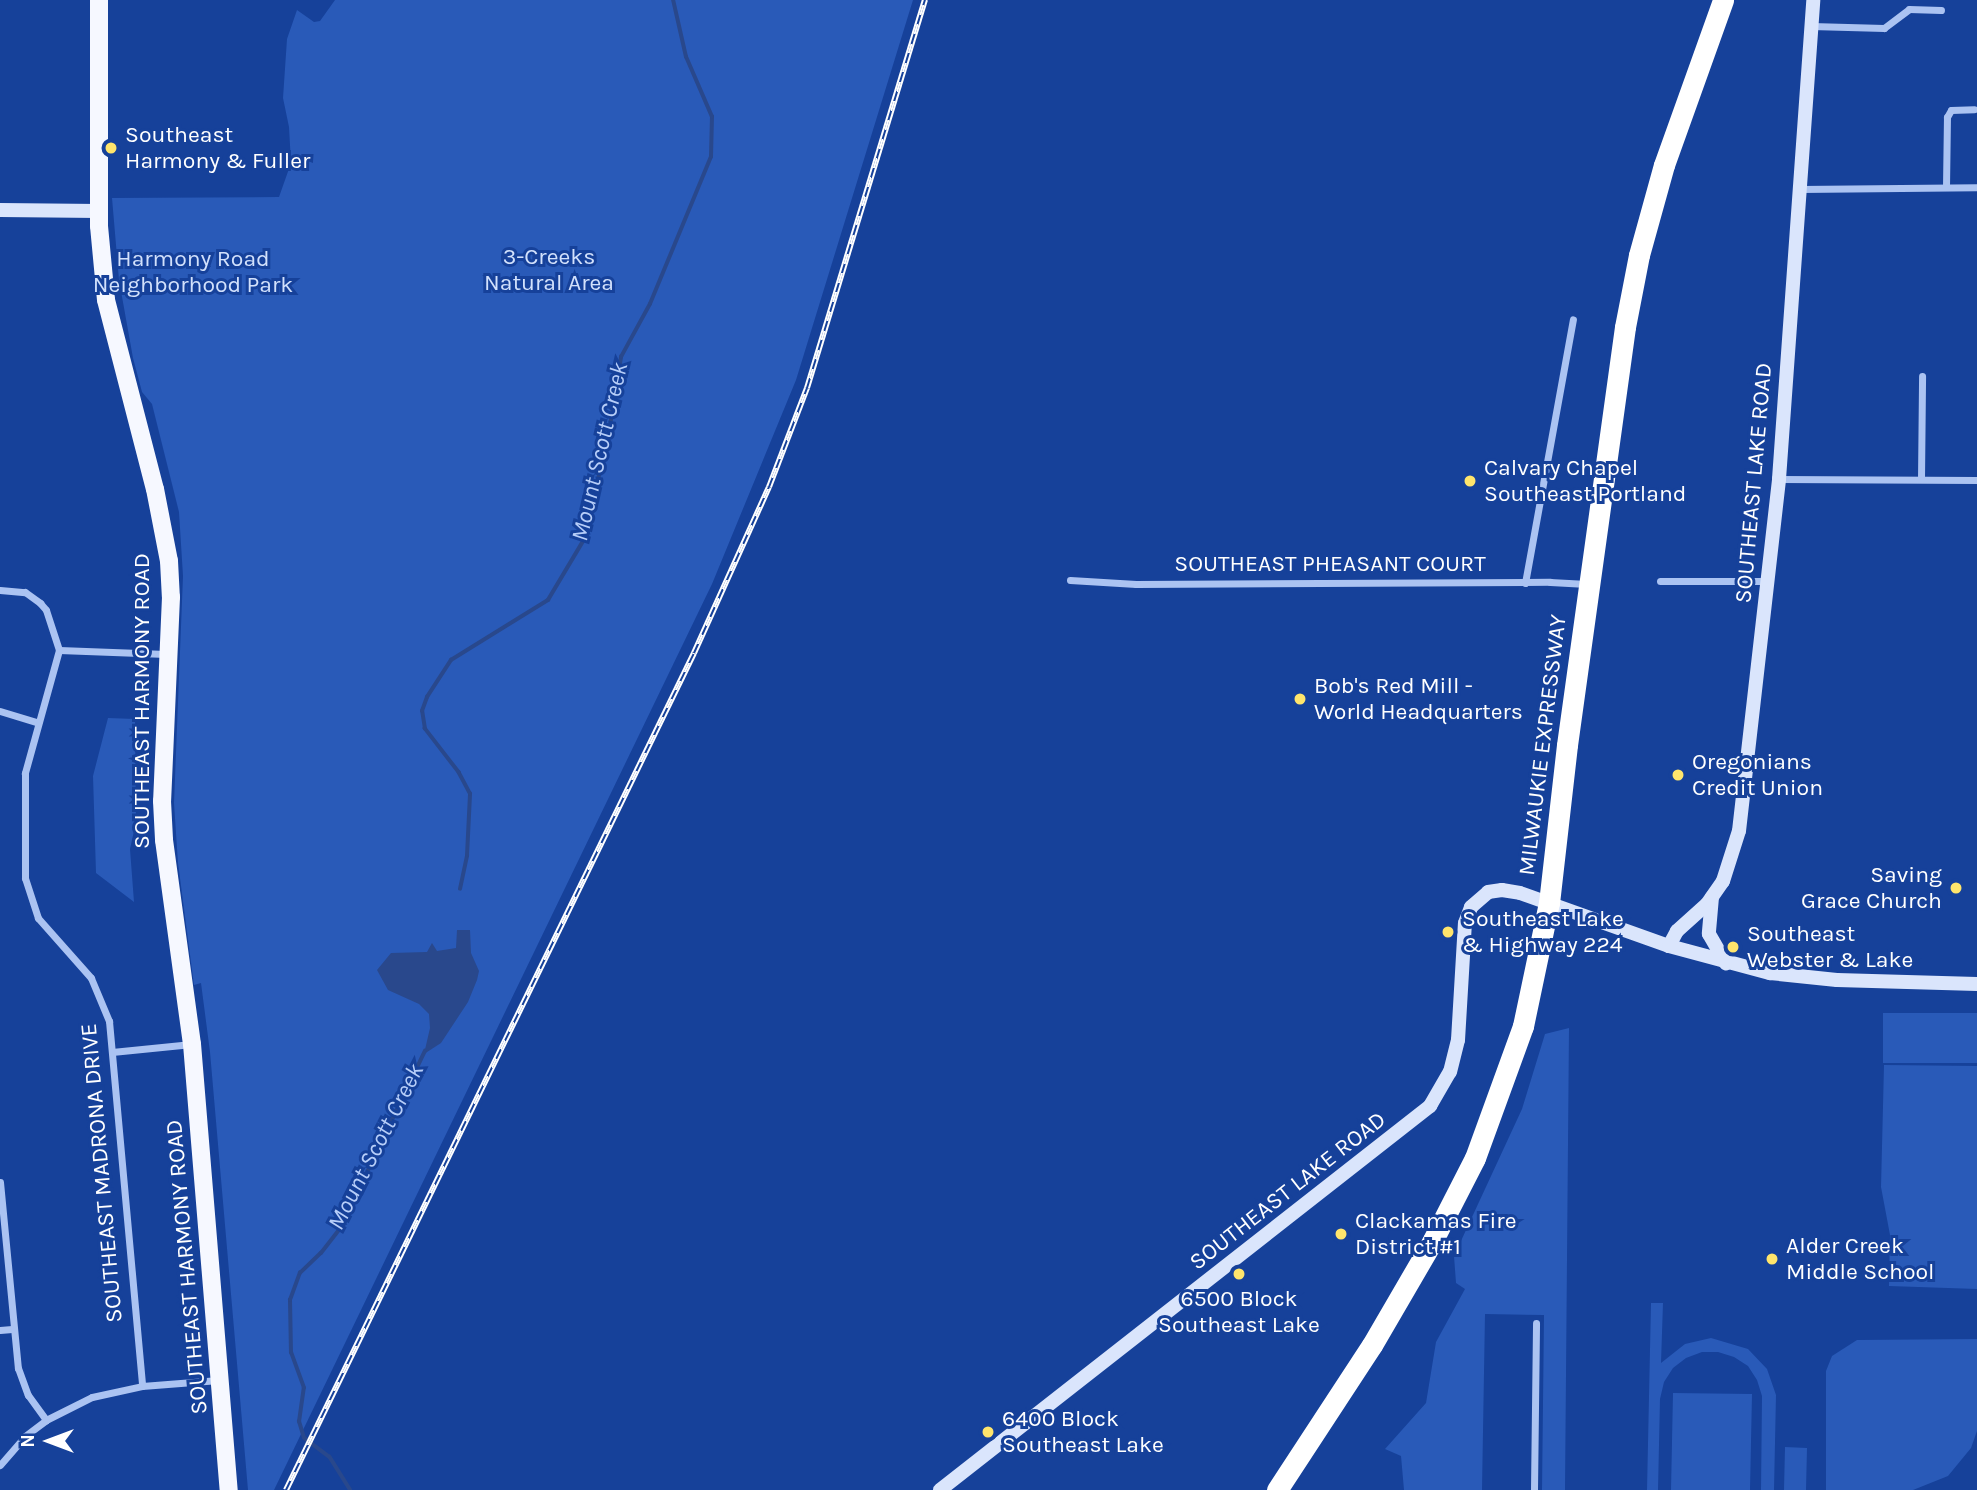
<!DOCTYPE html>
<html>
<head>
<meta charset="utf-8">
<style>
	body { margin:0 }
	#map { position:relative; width:1977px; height:1490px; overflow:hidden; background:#16419a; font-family:Karla,sans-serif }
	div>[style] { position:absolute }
	.green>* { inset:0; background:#295ab8 }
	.water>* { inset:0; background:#29488c }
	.stream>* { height:3.5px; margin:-1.75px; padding:0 1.75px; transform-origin:1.75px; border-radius:1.75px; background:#29488c }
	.street>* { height:7px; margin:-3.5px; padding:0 3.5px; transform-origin:3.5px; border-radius:3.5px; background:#abc3f2 }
	.secondary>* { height:14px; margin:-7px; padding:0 7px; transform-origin:7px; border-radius:7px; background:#dae5fc }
	.primary>* { height:18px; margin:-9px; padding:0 9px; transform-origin:9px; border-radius:9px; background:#f6f8ff }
	.highway>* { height:21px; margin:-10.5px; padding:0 10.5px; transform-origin:10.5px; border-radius:10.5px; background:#fff }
	.rail>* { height:6px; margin-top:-3px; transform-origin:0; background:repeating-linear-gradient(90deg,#16419a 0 10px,#fff 0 20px); box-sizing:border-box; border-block:2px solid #fff }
	.dots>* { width:19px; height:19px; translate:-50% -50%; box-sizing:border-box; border:4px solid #16419a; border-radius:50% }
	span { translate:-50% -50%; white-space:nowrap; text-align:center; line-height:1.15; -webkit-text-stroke:6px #16419a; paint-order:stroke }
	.poi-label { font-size:23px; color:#fff }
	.left { translate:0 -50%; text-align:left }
	.right { translate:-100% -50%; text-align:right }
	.park-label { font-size:23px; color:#d2e1fc }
	.street-label { font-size:23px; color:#fff }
	.water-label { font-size:24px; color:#b7cef9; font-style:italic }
	.north { position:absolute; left:14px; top:1406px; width:70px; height:70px; -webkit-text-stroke:5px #16419a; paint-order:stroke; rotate:270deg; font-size:19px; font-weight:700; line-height:28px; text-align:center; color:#fff }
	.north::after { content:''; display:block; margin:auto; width:24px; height:32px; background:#fff; clip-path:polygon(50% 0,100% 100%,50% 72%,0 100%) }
</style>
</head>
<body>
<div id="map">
	<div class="green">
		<i style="clip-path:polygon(335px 0,913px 0,796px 380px,712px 584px,274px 1490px,248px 1490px,210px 1052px,201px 983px,194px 985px,178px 863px,174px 803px,183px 576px,179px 512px,152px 404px,142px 392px,133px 358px,119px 280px,112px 198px,279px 197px,291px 163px,289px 127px,283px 98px,287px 39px,297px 10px,314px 22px,320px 21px)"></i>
		<i style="clip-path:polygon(108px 718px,135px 719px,136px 822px,130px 849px,134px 902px,96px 873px,93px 776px)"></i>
		<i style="clip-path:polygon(1883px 1013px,1977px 1013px,1977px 1063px,1883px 1063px)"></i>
		<i style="clip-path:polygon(1569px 1028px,1565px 1490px,1542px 1490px,1544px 1315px,1485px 1314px,1482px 1490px,1404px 1490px,1401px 1456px,1385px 1449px,1426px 1403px,1436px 1342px,1465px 1289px,1456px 1283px,1454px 1256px,1522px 1109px,1545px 1034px)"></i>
		<i style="clip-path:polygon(1884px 1065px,1977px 1066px,1977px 1289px,1889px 1286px,1890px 1235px,1881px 1187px)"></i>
		<i style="clip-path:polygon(1651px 1303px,1663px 1303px,1661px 1363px,1685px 1344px,1711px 1338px,1748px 1349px,1767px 1369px,1776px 1395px,1774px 1490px,1761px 1490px,1762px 1396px,1757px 1380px,1748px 1366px,1734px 1357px,1718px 1352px,1702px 1352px,1686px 1358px,1673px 1368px,1664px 1382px,1660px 1399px,1658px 1490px,1647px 1490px)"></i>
		<i style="clip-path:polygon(1977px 1339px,1977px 1431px,1971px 1448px,1948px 1476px,1913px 1490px,1826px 1490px,1826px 1371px,1832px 1356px,1857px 1340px)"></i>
		<i style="clip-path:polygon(1673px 1393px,1752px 1394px,1750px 1490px,1671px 1490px)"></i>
		<i style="clip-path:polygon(1785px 1447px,1807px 1448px,1806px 1490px,1784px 1490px)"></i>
	</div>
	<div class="water">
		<i style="clip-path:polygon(457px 930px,470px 930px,471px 953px,479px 971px,477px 980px,468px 1002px,441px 1043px,424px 1054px,430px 1028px,429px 1014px,419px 1004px,388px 990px,377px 970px,391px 953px,427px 952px,432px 943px,437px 951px,456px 948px)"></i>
	</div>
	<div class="stream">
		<i style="left:460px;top:889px;width:34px;rotate:-78deg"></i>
		<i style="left:467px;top:856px;width:62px;rotate:-87.2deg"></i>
		<i style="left:470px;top:794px;width:24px;rotate:-118deg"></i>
		<i style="left:459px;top:773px;width:56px;rotate:-127.7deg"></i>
		<i style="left:425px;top:729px;width:18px;rotate:-99deg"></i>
		<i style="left:422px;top:711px;width:15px;rotate:-70deg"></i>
		<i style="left:427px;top:697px;width:44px;rotate:-57deg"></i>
		<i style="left:451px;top:660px;width:114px;rotate:-31.7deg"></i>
		<i style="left:548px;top:600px;width:72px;rotate:-59.2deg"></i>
		<i style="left:585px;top:538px;width:115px;rotate:-77.4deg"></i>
		<i style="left:610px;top:426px;width:70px;rotate:-80.9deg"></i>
		<i style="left:621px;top:357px;width:60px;rotate:-61.3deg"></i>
		<i style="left:650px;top:304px;width:159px;rotate:-67.5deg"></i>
		<i style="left:711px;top:157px;width:40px;rotate:-88.6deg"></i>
		<i style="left:712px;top:117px;width:65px;rotate:-113.4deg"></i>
		<i style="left:686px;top:57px;width:58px;rotate:-102.8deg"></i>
		<i style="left:350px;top:1490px;width:39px;rotate:-122deg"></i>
		<i style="left:329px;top:1457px;width:31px;rotate:-143deg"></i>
		<i style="left:304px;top:1438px;width:17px;rotate:-107deg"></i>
		<i style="left:299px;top:1422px;width:34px;rotate:-82deg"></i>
		<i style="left:304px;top:1388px;width:37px;rotate:-110deg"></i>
		<i style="left:291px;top:1353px;width:53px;rotate:-91.1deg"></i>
		<i style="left:290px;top:1300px;width:29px;rotate:-70deg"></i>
		<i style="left:300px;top:1273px;width:29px;rotate:-44deg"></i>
		<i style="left:321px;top:1253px;width:33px;rotate:-52deg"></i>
		<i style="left:341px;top:1227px;width:195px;rotate:-64.5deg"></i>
	</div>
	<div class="street">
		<i style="left:1811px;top:26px;width:73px;rotate:1.6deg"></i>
		<i style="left:1884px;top:28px;width:31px;rotate:-37deg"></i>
		<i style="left:1909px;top:9px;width:32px;rotate:2deg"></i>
		<i style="left:1946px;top:187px;width:70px;rotate:-89.2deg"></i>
		<i style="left:1947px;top:117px;width:8px;rotate:-60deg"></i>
		<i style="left:1951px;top:110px;width:23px;rotate:-2deg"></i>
		<i style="left:1800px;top:189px;width:177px;rotate:-0.6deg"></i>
		<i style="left:1779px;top:479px;width:198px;rotate:0.3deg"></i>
		<i style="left:1921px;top:479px;width:103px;rotate:-89.4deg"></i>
		<i style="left:1070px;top:580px;width:66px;rotate:3.5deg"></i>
		<i style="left:1136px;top:584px;width:414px;rotate:-0.3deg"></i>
		<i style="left:1550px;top:582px;width:37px;rotate:3deg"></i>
		<i style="left:1660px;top:581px;width:107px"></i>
		<i style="left:1525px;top:583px;width:268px;rotate:-79.7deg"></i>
		<i style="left:0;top:590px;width:25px;rotate:5deg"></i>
		<i style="left:25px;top:592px;width:19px;rotate:36deg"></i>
		<i style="left:40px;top:603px;width:9px;rotate:49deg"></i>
		<i style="left:46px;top:610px;width:42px;rotate:72deg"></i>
		<i style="left:59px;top:650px;width:128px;rotate:105.5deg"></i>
		<i style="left:25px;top:773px;width:105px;rotate:90deg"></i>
		<i style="left:25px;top:878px;width:42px;rotate:72deg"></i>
		<i style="left:38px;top:918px;width:80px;rotate:48.5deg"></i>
		<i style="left:91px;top:978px;width:47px;rotate:67.3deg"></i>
		<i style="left:109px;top:1021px;width:366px;rotate:84.8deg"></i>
		<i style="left:59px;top:650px;width:107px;rotate:2.1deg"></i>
		<i style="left:0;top:711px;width:39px;rotate:17deg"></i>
		<i style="left:112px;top:1052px;width:80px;rotate:-5.7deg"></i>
		<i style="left:0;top:1182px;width:187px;rotate:84.5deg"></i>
		<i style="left:18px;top:1368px;width:29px;rotate:70deg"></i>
		<i style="left:28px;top:1395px;width:31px;rotate:54deg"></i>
		<i style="left:0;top:1330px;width:12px;rotate:-5deg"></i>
		<i style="left:0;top:1465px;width:38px;rotate:-49deg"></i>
		<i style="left:25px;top:1436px;width:26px;rotate:-37deg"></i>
		<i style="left:46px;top:1420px;width:51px;rotate:-26.6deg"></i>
		<i style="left:92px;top:1397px;width:51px;rotate:-12.4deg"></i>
		<i style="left:142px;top:1386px;width:77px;rotate:-4.5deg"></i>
		<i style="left:1534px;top:1490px;width:167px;rotate:-89.3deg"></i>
	</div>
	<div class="secondary">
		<i style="left:0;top:210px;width:99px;rotate:0.6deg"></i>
		<i style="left:1712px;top:897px;width:37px;rotate:95deg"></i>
		<i style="left:1709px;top:934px;width:34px;rotate:60deg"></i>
		<i style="left:1669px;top:946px;width:17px;rotate:-62deg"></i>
		<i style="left:1677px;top:931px;width:40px;rotate:-42deg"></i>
		<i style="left:1707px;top:904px;width:28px;rotate:-55deg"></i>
		<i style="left:1723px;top:881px;width:52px;rotate:-72.3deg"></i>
		<i style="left:1739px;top:831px;width:354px;rotate:-83.5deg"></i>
		<i style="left:1779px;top:479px;width:480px;rotate:-85.9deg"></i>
		<i style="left:940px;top:1490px;width:623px;rotate:-38.08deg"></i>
		<i style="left:1430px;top:1106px;width:39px;rotate:-60deg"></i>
		<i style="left:1450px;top:1072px;width:33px;rotate:-76deg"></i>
		<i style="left:1458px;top:1040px;width:117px;rotate:-86.6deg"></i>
		<i style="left:1465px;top:923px;width:17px;rotate:-69deg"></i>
		<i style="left:1471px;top:907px;width:23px;rotate:-41deg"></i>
		<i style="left:1488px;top:892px;width:14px;rotate:-8deg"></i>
		<i style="left:1502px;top:890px;width:18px;rotate:9deg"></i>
		<i style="left:1520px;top:893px;width:158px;rotate:19.6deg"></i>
		<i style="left:1669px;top:946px;width:105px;rotate:15deg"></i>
		<i style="left:1770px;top:973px;width:67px;rotate:6deg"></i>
		<i style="left:1837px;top:980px;width:140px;rotate:1.6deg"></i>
	</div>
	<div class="primary">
		<i style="left:99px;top:0;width:226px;rotate:90deg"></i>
		<i style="left:99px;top:226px;width:74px;rotate:84.6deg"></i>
		<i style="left:106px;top:300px;width:195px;rotate:75.5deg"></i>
		<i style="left:155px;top:489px;width:73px;rotate:79deg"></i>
		<i style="left:169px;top:561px;width:36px;rotate:87deg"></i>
		<i style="left:171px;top:597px;width:204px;rotate:92.5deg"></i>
		<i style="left:162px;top:801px;width:39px;rotate:87deg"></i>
		<i style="left:164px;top:840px;width:206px;rotate:82.2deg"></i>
		<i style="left:192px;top:1044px;width:448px;rotate:85.3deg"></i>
	</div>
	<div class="highway">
		<i style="left:1277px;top:1490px;width:173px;rotate:-56.8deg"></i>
		<i style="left:1372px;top:1345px;width:121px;rotate:-59.8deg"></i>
		<i style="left:1433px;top:1240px;width:92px;rotate:-62.9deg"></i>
		<i style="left:1475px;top:1158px;width:140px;rotate:-70deg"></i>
		<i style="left:1523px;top:1026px;width:126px;rotate:-78.1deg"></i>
		<i style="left:1549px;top:903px;width:159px;rotate:-83.5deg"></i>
		<i style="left:1567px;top:745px;width:422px;rotate:-82.1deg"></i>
		<i style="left:1625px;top:327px;width:73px;rotate:-79deg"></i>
		<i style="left:1639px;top:255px;width:93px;rotate:-74.5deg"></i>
		<i style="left:1664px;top:165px;width:175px;rotate:-70.3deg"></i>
	</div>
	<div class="rail">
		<i style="left:286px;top:1490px;width:931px;rotate:-64.01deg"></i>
		<i style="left:694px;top:653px;width:182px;rotate:-65.7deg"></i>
		<i style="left:769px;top:487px;width:106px;rotate:-69deg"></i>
		<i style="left:807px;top:388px;width:406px;rotate:-73.1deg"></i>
	</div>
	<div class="dots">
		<i style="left:111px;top:148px;background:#ffe56c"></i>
		<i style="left:1470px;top:481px;background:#ffe56c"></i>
		<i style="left:1300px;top:699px;background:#ffe56c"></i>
		<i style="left:1678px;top:775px;background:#ffe56c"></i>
		<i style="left:1956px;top:888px;background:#ffe56c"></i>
		<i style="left:1448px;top:932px;background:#ffe56c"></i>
		<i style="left:1733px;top:947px;background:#ffe56c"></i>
		<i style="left:1341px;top:1234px;background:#ffe56c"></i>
		<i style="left:1772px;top:1259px;background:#ffe56c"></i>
		<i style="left:1239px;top:1274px;background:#ffe56c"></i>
		<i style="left:988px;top:1432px;background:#ffe56c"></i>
	</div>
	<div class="poi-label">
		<span class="left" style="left:125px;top:148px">Southeast<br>Harmony &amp; Fuller</span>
		<span class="left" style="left:1484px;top:481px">Calvary Chapel<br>Southeast Portland</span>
		<span class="left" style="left:1314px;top:699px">Bob's Red Mill -<br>World Headquarters</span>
		<span class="left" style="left:1692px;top:775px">Oregonians<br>Credit Union</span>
		<span class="right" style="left:1942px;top:888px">Saving<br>Grace Church</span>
		<span class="left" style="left:1462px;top:932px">Southeast Lake<br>&amp; Highway 224</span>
		<span class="left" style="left:1747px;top:947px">Southeast<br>Webster &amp; Lake</span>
		<span class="left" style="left:1355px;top:1234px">Clackamas Fire<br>District #1</span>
		<span class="left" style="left:1786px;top:1259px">Alder Creek<br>Middle School</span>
		<span style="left:1239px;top:1312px">6500 Block<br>Southeast Lake</span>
		<span class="left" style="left:1002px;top:1432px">6400 Block<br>Southeast Lake</span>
	</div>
	<div class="park-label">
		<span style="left:549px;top:270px">3-Creeks<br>Natural Area</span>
		<span style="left:193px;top:272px">Harmony Road<br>Neighborhood Park</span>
	</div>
	<div class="street-label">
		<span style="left:1754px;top:483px;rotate:-85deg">SOUTHEAST LAKE ROAD</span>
		<span style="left:1330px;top:564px">SOUTHEAST PHEASANT COURT</span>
		<span style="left:142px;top:701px;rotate:-90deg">SOUTHEAST HARMONY ROAD</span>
		<span style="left:1543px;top:745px;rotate:-83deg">MILWAUKIE EXPRESSWAY</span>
		<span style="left:102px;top:1173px;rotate:-95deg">SOUTHEAST MADRONA DRIVE</span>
		<span style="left:1288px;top:1191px;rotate:-38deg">SOUTHEAST LAKE ROAD</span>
		<span style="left:187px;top:1267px;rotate:-95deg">SOUTHEAST HARMONY ROAD</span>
	</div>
	<div class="water-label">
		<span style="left:600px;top:452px;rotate:-77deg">Mount Scott Creek</span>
		<span style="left:376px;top:1147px;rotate:-63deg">Mount Scott Creek</span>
	</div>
	<div class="north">N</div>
</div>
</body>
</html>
